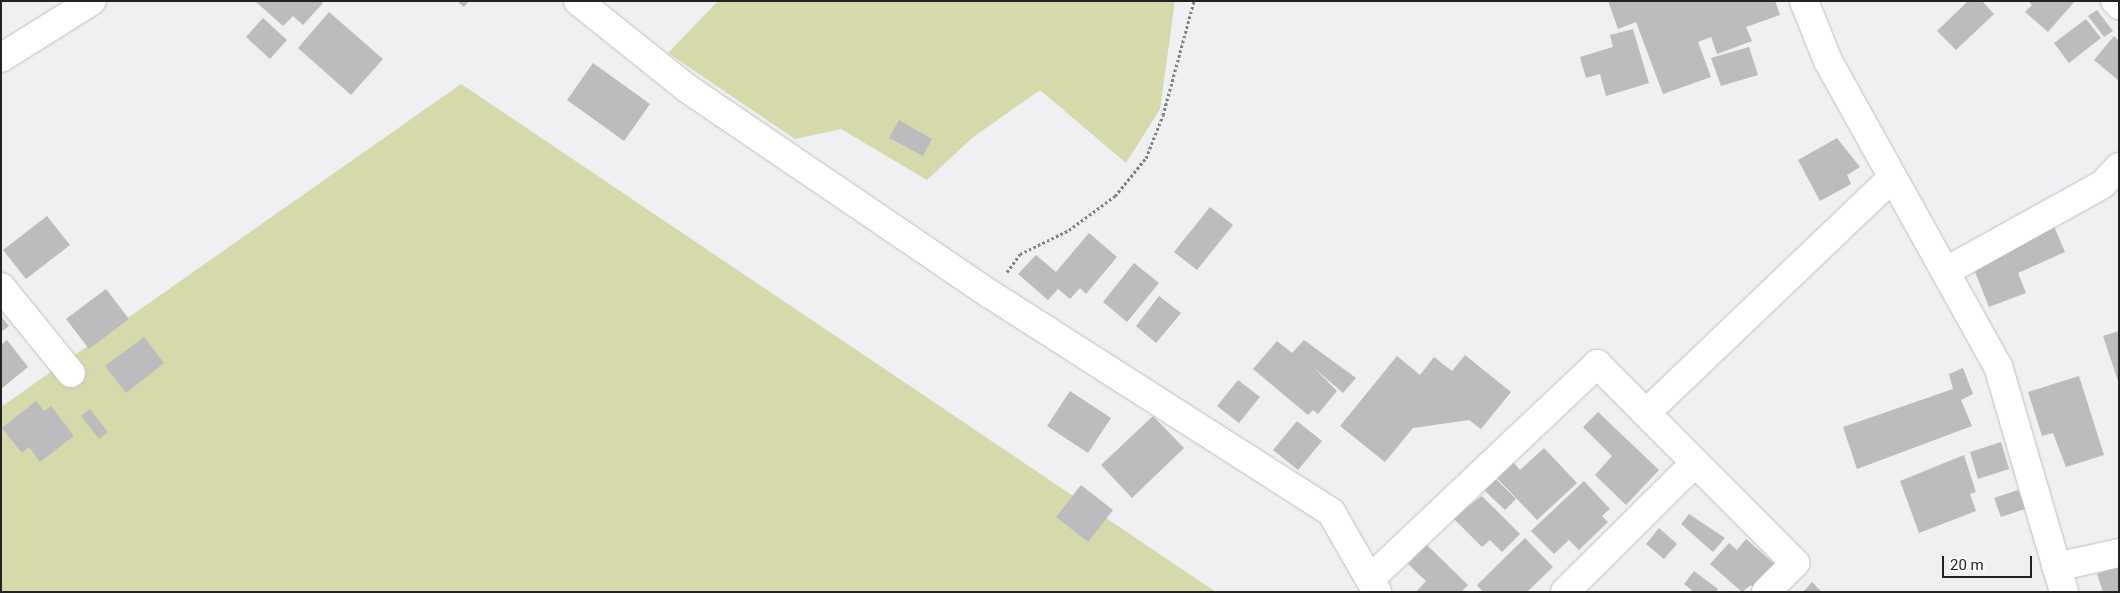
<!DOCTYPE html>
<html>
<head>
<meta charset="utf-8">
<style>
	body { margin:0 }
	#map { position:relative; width:2120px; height:593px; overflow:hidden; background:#eef0f2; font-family:Roboto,sans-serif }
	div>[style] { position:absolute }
	.green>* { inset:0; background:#d6daab }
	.building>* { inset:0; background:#bcbbbd }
	.path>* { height:3px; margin-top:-1.5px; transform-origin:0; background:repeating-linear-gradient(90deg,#7f8082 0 2.5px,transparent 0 5px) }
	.roads { filter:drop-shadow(0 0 1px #bebfc1) drop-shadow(0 0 1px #bebfc1) }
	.minor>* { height:28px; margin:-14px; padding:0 14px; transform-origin:14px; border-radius:14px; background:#fff }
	span { translate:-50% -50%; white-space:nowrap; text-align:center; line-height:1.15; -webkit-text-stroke:4px #fff; paint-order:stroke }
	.frame { position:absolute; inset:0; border:2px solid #232324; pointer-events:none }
	.scale { position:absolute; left:1942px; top:556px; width:90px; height:22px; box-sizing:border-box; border:2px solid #232324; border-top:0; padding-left:6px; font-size:15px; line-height:18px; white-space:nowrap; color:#232324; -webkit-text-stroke:4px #fff; paint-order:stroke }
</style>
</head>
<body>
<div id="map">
	<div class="green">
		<i style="clip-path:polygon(718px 1px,1175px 1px,1160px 109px,1126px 163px,1040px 90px,972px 138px,927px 180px,841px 129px,795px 139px,668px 53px)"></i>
		<i style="clip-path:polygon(461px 84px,1216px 592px,1px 592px,1px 407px)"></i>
	</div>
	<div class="building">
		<i style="clip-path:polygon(255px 1px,322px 1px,323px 3px,303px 25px,293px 16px,283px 26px)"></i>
		<i style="clip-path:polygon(457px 1px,469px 1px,464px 7px)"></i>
		<i style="clip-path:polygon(1608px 1px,1775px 1px,1780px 15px,1746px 27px,1752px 41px,1717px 54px,1711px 37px,1698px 42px,1711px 77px,1663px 94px,1636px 22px,1618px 29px)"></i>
		<i style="clip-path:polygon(1968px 1px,1982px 1px,1994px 14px,1956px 50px,1937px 31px)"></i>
		<i style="clip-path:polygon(2028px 1px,2075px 1px,2048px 32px,2025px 12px,2032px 5px)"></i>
		<i style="clip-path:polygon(2097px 10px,2113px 31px,2104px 37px,2088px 16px)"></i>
		<i style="clip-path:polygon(329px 12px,383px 59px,351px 95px,298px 48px)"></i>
		<i style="clip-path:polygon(263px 18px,287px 40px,270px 59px,246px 37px)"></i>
		<i style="clip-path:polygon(2086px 19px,2101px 38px,2069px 63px,2054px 43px)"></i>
		<i style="clip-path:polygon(1633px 29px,1649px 83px,1606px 96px,1600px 74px,1586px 78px,1580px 57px,1613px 47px,1610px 35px)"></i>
		<i style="clip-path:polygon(2114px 36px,2119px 41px,2119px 81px,2094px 60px)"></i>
		<i style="clip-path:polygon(1749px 47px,1758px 75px,1721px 86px,1711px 58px)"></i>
		<i style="clip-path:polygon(593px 63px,650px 104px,624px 141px,567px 100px)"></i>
		<i style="clip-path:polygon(899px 120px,932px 139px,923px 156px,889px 138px)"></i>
		<i style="clip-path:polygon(1837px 138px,1860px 167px,1847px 175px,1851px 184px,1820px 201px,1798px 160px)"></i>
		<i style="clip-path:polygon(1210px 207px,1233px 225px,1197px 270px,1174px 252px)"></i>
		<i style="clip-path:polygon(47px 216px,70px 245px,26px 279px,3px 250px)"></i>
		<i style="clip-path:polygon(2050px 217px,2065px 252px,2018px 273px,2026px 293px,1989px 307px,1971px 262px)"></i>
		<i style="clip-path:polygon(1089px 233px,1117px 257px,1086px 294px,1080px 288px,1070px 299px,1058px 289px,1048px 300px,1018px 274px,1036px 255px,1056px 272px)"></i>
		<i style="clip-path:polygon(1134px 263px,1159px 283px,1127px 322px,1103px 302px)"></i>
		<i style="clip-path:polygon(106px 289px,129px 319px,89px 349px,66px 319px)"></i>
		<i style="clip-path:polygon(1159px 296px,1181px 313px,1156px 343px,1136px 326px)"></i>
		<i style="clip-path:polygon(1px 316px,9px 326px,1px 332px)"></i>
		<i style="clip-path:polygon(2119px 331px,2119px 381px,2118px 381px,2103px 336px)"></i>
		<i style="clip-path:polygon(144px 337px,164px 363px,126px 393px,105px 366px)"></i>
		<i style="clip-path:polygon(7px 340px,28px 367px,1px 389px,1px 345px)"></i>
		<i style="clip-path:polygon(1304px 340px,1356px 378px,1343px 393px,1313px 367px,1337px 391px,1318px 414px,1313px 410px,1308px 415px,1253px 369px,1277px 341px,1292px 353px)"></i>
		<i style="clip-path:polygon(1465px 355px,1511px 392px,1481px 429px,1469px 420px,1413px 428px,1385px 462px,1340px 426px,1397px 356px,1420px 375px,1434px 357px,1452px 371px)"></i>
		<i style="clip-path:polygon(1963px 368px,1973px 394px,1961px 400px,1972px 426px,1857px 469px,1843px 427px,1953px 389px,1949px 374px)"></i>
		<i style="clip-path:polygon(2079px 376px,2104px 455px,2066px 467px,2053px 433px,2042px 436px,2028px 392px)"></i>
		<i style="clip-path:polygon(1238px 380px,1260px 397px,1239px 423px,1217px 406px)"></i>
		<i style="clip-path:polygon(1070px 391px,1111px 418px,1088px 453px,1047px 426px)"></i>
		<i style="clip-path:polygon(36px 401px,44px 411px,51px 406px,74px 436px,40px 462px,29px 447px,22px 453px,2px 428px)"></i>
		<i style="clip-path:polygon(90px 409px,108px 432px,99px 439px,81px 416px)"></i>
		<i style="clip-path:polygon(1598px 412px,1659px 470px,1626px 505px,1595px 475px,1612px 456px,1583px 427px)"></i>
		<i style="clip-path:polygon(1153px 416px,1184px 448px,1132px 498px,1101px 465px)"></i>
		<i style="clip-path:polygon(1297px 421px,1322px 441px,1298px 470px,1273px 450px)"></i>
		<i style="clip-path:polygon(2001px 442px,2009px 469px,1978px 479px,1970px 452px)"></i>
		<i style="clip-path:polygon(1544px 448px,1577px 483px,1537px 520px,1496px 477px,1512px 461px,1520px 470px)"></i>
		<i style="clip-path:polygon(1964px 455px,1976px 492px,1970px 494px,1976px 511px,1919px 533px,1900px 481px)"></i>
		<i style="clip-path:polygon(1496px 479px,1516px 499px,1505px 510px,1484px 490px)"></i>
		<i style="clip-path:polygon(1584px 481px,1610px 509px,1602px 516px,1608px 522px,1579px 550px,1569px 540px,1554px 554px,1531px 531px)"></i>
		<i style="clip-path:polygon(1081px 485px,1113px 510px,1088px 542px,1056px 517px)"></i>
		<i style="clip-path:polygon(2018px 490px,2025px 509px,2001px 517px,1994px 498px)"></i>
		<i style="clip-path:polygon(1482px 496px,1520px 534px,1502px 552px,1490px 540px,1482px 547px,1453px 518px)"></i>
		<i style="clip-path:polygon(1689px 514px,1725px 538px,1713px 552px,1681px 524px)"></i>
		<i style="clip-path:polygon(1659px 528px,1677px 544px,1664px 559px,1646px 544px)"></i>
		<i style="clip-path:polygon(1525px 538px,1553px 567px,1527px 592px,1483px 592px,1477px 585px)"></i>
		<i style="clip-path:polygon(1746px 539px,1778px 567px,1757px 591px,1751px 585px,1742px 592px,1710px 564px,1729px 543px,1737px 550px)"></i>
		<i style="clip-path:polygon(1427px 545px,1468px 585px,1461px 592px,1416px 592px,1426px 581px,1408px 564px)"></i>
		<i style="clip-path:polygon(2119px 566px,2119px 592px,2103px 592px,2097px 574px)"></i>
		<i style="clip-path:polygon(1694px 571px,1718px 589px,1716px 592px,1694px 592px,1684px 584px)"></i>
		<i style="clip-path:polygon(1812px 582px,1822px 592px,1803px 592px)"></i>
	</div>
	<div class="path">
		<i style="left:1007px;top:272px;width:22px;rotate:-54deg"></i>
		<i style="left:1020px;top:254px;width:55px;rotate:-26.1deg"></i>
		<i style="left:1069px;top:230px;width:57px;rotate:-36.5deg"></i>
		<i style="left:1115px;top:196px;width:49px;rotate:-50.8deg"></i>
		<i style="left:1146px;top:158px;width:46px;rotate:-68.4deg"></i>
		<i style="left:1163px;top:115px;width:118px;rotate:-74.8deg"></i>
	</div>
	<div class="roads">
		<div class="minor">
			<i style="left:578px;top:1px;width:141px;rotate:38.7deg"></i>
			<i style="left:688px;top:89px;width:365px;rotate:34.2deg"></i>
			<i style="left:990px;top:294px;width:405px;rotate:32.6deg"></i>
			<i style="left:1331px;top:512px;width:92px;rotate:60.1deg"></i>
			<i style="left:1804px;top:1px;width:65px;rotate:68.2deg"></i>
			<i style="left:1828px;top:61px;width:349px;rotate:60.9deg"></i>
			<i style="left:1998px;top:366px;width:235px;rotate:73.7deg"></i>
			<i style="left:2115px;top:1px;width:6px;rotate:45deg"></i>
			<i style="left:1px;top:58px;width:107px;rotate:-32.1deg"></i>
			<i style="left:1948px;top:270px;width:177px;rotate:-29deg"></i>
			<i style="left:2103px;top:184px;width:23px;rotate:-47deg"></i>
			<i style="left:1px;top:287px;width:111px;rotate:50.9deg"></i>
			<i style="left:1646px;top:413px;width:339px;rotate:-43.7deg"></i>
			<i style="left:2056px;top:567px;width:65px;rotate:-12.5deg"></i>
			<i style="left:1370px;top:579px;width:313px;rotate:-43.4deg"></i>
			<i style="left:1597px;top:364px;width:281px;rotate:45.1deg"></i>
			<i style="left:1795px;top:563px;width:41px;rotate:135deg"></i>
			<i style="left:1565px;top:592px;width:180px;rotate:-44.8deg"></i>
		</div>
	</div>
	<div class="frame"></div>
	<div class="scale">20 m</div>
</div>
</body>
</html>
